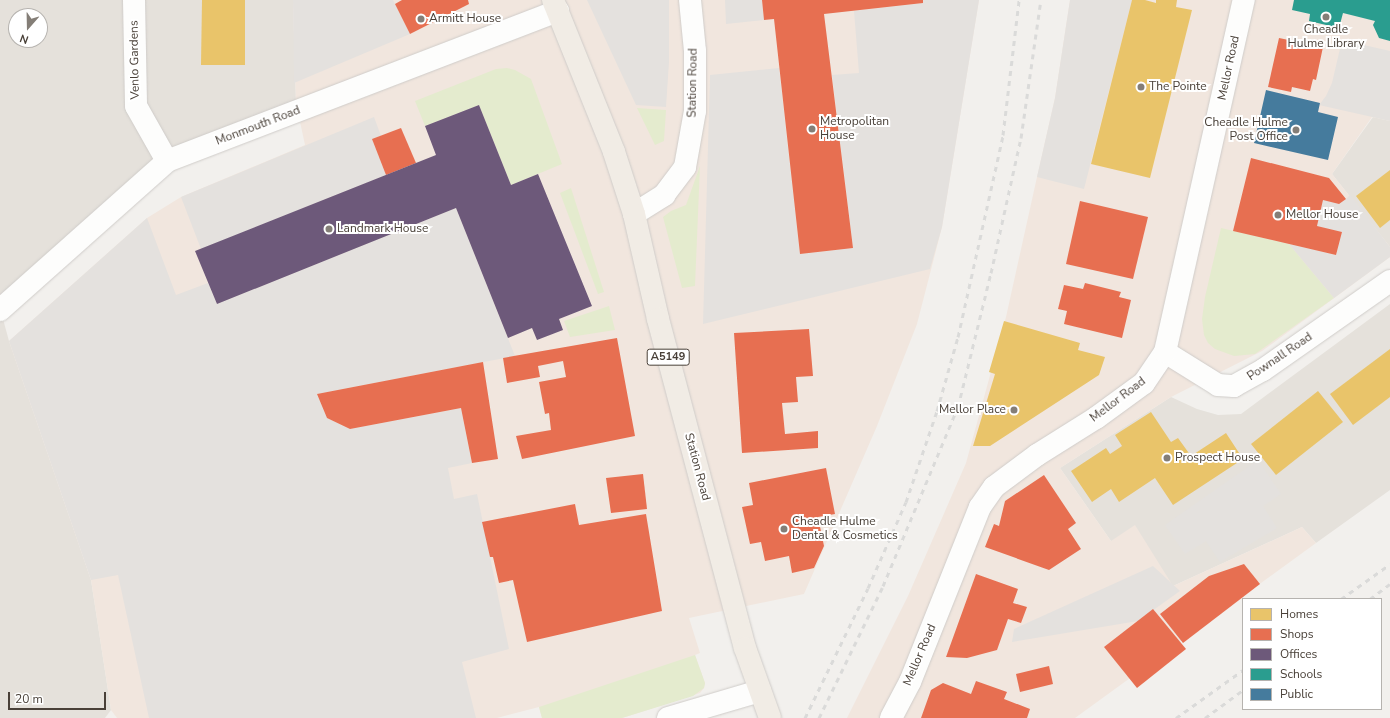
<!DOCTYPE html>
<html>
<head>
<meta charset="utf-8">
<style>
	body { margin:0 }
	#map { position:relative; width:1390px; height:718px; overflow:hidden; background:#f2f0ed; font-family:"Nunito Sans",sans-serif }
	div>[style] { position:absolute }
	.residential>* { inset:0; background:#e5e1db }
	.commercial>* { inset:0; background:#f1e6de }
	.green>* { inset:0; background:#e4ebce }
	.parking>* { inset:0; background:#e4e1de }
	.homes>* { inset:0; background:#e9c46a }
	.shops>* { inset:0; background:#e76f51 }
	.offices>* { inset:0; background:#6d597a }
	.schools>* { inset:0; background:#2a9d8f }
	.public>* { inset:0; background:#457b9d }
	.roads { filter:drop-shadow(0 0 1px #cfccc9) drop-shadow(0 0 1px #cfccc9) }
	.street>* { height:22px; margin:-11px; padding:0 11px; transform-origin:11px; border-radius:11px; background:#fdfdfc }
	.primary>* { height:22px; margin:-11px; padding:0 11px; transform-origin:11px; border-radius:11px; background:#f1ece5 }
	.rail>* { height:3px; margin-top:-1.5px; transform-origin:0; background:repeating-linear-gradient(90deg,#dadad9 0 5px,transparent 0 10px) }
	.dots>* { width:11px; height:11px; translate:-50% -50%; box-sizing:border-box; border:2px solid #fff; border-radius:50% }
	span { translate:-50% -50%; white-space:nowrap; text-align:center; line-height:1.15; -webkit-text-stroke:4px #fff; paint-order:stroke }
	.shield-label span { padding:1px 3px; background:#fff; border:1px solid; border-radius:3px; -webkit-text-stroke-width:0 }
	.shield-label { font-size:11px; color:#494038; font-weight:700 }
	.poi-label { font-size:12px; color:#494038 }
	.left { translate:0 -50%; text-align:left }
	.right { translate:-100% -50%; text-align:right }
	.street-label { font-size:12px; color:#494038 }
	.legend { position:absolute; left:1242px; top:598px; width:140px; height:112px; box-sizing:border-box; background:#fff; border:1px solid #b6b3af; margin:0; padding:5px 7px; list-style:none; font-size:12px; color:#494038 }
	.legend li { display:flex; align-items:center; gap:8px; height:20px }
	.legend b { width:20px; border:1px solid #b6b3af }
	.north { position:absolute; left:8px; top:8px; width:40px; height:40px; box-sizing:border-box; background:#fff; border:1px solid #b6b3af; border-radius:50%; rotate:200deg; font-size:11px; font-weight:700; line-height:16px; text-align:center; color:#494038 }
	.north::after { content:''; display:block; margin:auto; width:14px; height:18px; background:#847e77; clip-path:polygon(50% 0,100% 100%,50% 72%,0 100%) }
	.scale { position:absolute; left:8px; top:692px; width:98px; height:18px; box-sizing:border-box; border:2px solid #494038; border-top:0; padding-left:5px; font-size:12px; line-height:14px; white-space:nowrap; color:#494038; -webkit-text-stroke:3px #fff; paint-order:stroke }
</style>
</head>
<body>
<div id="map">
	<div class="residential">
		<i style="clip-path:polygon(evenodd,0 0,293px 0,296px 103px,157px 161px,0 303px,0 0,16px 16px,40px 16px,40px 40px,16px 40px,16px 16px)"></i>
		<i style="clip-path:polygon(1373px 117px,1390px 121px,1390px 247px,1332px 174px)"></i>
		<i style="clip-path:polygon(1390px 304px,1390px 490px,1316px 543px,1302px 527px,1173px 586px,1111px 541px,1060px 468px,1171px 397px,1197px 409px,1218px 415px,1241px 414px)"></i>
		<i style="clip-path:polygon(0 308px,9px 341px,91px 580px,111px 710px,105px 718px,0 718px)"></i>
	</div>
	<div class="commercial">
		<i style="clip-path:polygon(293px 0,979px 0,942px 227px,917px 324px,877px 426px,804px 594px,689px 618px,700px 653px,695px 655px,705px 683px,704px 688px,700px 693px,622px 718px,542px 718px,539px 707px,497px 718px,117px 718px,111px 710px,91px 580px,9px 341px,147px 218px,181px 197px,305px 145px,296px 103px)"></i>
		<i style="clip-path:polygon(1070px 0,1390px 0,1390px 121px,1372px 117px,1332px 174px,1390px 247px,1390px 257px,1262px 351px,1171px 397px,1060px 468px,1111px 541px,1135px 525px,1173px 586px,1302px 527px,1316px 543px,1075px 718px,847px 718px,908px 596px,966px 463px,1006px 317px,1037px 177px,1055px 98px)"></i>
	</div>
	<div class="green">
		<i style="clip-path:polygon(507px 68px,515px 70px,531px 79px,562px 164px,511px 185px,479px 105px,425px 126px,415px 101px,496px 69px)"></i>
		<i style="clip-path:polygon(637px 108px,666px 110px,664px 141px,655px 145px)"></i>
		<i style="clip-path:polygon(700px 166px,695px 286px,682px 288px,663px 217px,671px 211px,686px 205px)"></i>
		<i style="clip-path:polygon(571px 188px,604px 292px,598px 294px,560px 193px)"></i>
		<i style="clip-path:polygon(1221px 228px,1289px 244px,1334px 298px,1255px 354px,1234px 356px,1215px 349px,1208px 343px,1204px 335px,1202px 319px,1205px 297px)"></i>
		<i style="clip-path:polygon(609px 306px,615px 330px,570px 337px,564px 321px)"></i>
		<i style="clip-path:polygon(695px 655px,705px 683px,704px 688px,693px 696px,622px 718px,542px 718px,539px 707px)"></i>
	</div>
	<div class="parking">
		<i style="clip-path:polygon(293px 0,393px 0,410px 34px,294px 83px)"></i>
		<i style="clip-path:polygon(587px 0,669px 0,669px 62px,666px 107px,636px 105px)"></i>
		<i style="clip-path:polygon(725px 0,762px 0,764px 20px,726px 24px)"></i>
		<i style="clip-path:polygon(923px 0,979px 0,942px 227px,930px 269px,703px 324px,710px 75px,779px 68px,800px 254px,853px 248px,832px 75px,859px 73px,854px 11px,923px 3px)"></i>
		<i style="clip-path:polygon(1070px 0,1132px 0,1084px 189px,1037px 177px,1055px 98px)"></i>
		<i style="clip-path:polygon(1342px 40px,1390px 51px,1390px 121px,1319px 105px,1326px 96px,1332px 83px)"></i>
		<i style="clip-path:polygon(374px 117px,381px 136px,372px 139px,386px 175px,201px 249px,181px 197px)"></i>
		<i style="clip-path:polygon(1350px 195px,1390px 247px,1390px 257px,1334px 298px,1289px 244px,1336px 255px,1342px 232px,1317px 226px,1323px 200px,1346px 199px)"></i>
		<i style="clip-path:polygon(456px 208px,515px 356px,317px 394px,327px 418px,350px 429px,461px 408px,472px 463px,448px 468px,454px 499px,477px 494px,509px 649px,462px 662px,476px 718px,149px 718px,118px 575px,91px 580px,9px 341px,147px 218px,176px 295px,208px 283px,217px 304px)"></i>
		<i style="clip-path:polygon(1258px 460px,1281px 494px,1263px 506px,1277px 528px,1220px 562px,1206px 541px,1185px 554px,1165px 525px)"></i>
		<i style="clip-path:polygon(1153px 566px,1180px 591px,1138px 621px,1012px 642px,1014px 629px)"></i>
	</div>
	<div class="homes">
		<i style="clip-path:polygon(202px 0,245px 0,245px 65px,201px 65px)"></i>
		<i style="clip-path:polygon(1132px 0,1145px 0,1156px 3px,1156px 0,1177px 0,1176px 7px,1192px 10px,1150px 178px,1091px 164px)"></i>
		<i style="clip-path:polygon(1390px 170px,1390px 220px,1380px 228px,1356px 196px)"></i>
		<i style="clip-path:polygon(1004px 321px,1080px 343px,1078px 350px,1105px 357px,1099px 375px,990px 446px,973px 446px,995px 374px,989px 372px)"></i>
		<i style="clip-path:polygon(1390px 349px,1390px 397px,1353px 425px,1330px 394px)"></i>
		<i style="clip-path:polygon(1318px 391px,1343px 422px,1276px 475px,1251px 444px)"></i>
		<i style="clip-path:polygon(1151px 412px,1171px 442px,1178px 438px,1191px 456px,1226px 433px,1243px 459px,1173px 505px,1155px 478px,1119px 502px,1111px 489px,1092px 502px,1071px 471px,1106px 448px,1110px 454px,1122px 446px,1115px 435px)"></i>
	</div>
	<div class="shops">
		<i style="clip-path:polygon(402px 0,468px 0,469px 4px,410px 34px,395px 4px)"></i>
		<i style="clip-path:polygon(762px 0,923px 0,923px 3px,824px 14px,853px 248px,800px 254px,774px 19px,764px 20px)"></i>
		<i style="clip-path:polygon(1279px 38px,1323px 47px,1316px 80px,1313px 79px,1310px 91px,1292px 87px,1291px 92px,1268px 87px)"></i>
		<i style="clip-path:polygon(401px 128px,416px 163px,386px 175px,372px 139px)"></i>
		<i style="clip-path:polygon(1251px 158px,1329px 178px,1346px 199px,1339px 204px,1323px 200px,1317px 226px,1342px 232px,1336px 255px,1233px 231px)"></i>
		<i style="clip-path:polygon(1080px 201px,1148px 217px,1133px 279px,1066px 264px)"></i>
		<i style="clip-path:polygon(1085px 283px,1121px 292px,1119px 297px,1131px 300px,1122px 338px,1064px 324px,1067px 311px,1058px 309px,1064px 285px,1083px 289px)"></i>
		<i style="clip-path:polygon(809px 329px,813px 376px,796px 377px,798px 402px,782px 403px,785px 434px,818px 431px,818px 448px,742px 453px,734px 333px)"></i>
		<i style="clip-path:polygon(617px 338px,635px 436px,522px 459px,516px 436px,551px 430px,549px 413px,545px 414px,539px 382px,566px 377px,563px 361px,538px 366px,540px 377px,507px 383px,503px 358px)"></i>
		<i style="clip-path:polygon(483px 362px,498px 459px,472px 463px,461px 408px,350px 429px,327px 418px,317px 394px)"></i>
		<i style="clip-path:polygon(826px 468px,835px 514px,818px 517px,824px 546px,814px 568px,792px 573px,789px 556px,765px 561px,761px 542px,750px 544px,742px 507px,753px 505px,749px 483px)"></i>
		<i style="clip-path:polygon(643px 474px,647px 509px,611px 513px,606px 478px)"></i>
		<i style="clip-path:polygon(1044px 475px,1076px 523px,1068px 529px,1081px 549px,1049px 570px,985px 547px,994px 524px,999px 526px,1005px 501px)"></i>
		<i style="clip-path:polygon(575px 504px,579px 525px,646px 514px,662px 611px,527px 642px,513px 580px,499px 583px,493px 557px,490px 557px,482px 522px)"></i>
		<i style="clip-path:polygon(1244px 564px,1260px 584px,1183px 643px,1160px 614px,1209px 576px)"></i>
		<i style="clip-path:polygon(976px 574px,1018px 589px,1013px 603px,1027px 607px,1021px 623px,1008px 619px,997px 650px,967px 658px,946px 657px)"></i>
		<i style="clip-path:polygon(1153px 609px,1186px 649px,1137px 688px,1104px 647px)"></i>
		<i style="clip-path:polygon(1049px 666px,1053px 684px,1020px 692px,1016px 674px)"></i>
		<i style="clip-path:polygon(976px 681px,1007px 692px,1004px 699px,1030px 709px,1027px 718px,921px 718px,931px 690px,943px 683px,971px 694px)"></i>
	</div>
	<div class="offices">
		<i style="clip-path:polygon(479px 105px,511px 185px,538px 174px,592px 306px,559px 319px,563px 330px,537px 340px,532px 328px,508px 338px,456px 208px,217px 304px,195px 251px,436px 155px,425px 126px)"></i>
	</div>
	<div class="schools">
		<i style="clip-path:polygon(1294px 0,1390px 0,1390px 41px,1379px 38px,1373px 25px,1375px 21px,1343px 13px,1339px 28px,1309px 21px,1310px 14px,1292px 10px)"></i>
	</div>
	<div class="public">
		<i style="clip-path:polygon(1266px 90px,1320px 103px,1318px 112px,1338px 117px,1328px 160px,1254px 143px)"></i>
	</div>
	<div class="roads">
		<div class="street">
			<i style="left:134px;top:0;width:106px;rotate:88.9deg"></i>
			<i style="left:136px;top:106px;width:63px;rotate:60.6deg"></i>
			<i style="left:634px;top:214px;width:36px;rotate:-32deg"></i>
			<i style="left:664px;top:195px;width:35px;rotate:-53deg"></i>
			<i style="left:685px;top:167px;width:57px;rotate:-79.9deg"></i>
			<i style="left:695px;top:111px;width:60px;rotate:-90deg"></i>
			<i style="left:695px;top:51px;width:51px;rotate:-95.6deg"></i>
			<i style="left:0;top:310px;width:224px;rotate:-41.7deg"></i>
			<i style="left:167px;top:161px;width:419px;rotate:-21deg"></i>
			<i style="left:1165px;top:352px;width:62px;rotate:31.9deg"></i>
			<i style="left:1218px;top:385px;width:16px;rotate:4deg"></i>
			<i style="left:1234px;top:386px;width:33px;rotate:-29deg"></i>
			<i style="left:1263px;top:370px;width:155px;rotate:-35deg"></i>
			<i style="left:668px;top:718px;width:96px;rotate:-16.4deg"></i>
			<i style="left:891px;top:718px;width:41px;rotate:-62.2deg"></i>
			<i style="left:910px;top:682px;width:188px;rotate:-68.2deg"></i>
			<i style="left:980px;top:507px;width:24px;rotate:-55deg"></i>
			<i style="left:994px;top:487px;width:54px;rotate:-36.7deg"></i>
			<i style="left:1037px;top:455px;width:70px;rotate:-32.1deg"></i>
			<i style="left:1096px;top:418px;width:59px;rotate:-36.1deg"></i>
			<i style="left:1144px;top:383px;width:37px;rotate:-56deg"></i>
			<i style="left:1165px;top:352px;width:361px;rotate:-77.4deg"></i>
		</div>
		<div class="primary">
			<i style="left:553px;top:0;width:164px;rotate:68.1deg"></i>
			<i style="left:614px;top:152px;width:65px;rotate:72.1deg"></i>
			<i style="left:634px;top:214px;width:108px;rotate:77.1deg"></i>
			<i style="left:658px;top:319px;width:340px;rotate:75.2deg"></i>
			<i style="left:745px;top:648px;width:74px;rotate:70.3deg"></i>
		</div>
	</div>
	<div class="rail">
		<i style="left:1341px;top:599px;width:60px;rotate:-35.5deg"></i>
		<i style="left:1370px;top:599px;width:25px;rotate:-37deg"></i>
		<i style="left:805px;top:718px;width:144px;rotate:-64.1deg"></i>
		<i style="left:868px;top:588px;width:94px;rotate:-66.2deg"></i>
		<i style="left:906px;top:502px;width:96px;rotate:-71.2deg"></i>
		<i style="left:937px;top:411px;width:77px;rotate:-74.2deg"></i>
		<i style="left:958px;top:337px;width:207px;rotate:-77.4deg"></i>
		<i style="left:1003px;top:135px;width:136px;rotate:-83.2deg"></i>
		<i style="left:819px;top:718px;width:147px;rotate:-64.1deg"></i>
		<i style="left:883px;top:586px;width:194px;rotate:-67.3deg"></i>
		<i style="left:958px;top:407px;width:138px;rotate:-76.2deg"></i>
		<i style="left:991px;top:273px;width:138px;rotate:-77.5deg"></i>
		<i style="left:1021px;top:138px;width:139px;rotate:-81.8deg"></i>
		<i style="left:1176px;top:718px;width:82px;rotate:-35.6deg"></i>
		<i style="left:1205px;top:718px;width:47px;rotate:-36.4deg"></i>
	</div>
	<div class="dots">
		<i style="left:1326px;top:17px;background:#847e77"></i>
		<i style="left:421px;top:19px;background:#847e77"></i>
		<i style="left:1141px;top:87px;background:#847e77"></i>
		<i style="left:812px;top:129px;background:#847e77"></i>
		<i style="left:1296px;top:130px;background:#847e77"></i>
		<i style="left:1278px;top:215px;background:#847e77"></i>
		<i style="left:329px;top:229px;background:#847e77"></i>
		<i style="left:1014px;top:410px;background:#847e77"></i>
		<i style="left:1167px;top:458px;background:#847e77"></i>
		<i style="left:784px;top:529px;background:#847e77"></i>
	</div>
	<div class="shield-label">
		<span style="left:668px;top:357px">A5149</span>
	</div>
	<div class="poi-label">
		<span class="left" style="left:429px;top:19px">Armitt House</span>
		<span style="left:1326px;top:37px">Cheadle<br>Hulme Library</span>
		<span class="left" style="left:1149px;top:87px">The Pointe</span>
		<span class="left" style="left:820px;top:129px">Metropolitan<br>House</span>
		<span class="right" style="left:1288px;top:130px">Cheadle Hulme<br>Post Office</span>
		<span class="left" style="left:1286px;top:215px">Mellor House</span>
		<span class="left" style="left:337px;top:229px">Landmark House</span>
		<span class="right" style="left:1006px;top:410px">Mellor Place</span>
		<span class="left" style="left:1175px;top:458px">Prospect House</span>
		<span class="left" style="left:792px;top:529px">Cheadle Hulme<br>Dental &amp; Cosmetics</span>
	</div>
	<div class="street-label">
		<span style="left:135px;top:60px;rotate:-91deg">Venlo Gardens</span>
		<span style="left:1229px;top:68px;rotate:-78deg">Mellor Road</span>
		<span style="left:693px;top:83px;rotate:-89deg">Station Road</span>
		<span style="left:258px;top:126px;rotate:-21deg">Monmouth Road</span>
		<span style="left:1280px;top:357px;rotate:-34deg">Pownall Road</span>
		<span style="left:1118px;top:400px;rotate:-37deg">Mellor Road</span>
		<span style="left:697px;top:467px;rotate:75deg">Station Road</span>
		<span style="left:920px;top:655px;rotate:-67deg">Mellor Road</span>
	</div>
	<ul class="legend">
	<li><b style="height:11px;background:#e9c46a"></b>Homes</li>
	<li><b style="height:11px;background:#e76f51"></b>Shops</li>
	<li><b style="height:11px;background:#6d597a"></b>Offices</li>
	<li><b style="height:11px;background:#2a9d8f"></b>Schools</li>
	<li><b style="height:11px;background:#457b9d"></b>Public</li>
	</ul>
	<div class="north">N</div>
	<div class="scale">20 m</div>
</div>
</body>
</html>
